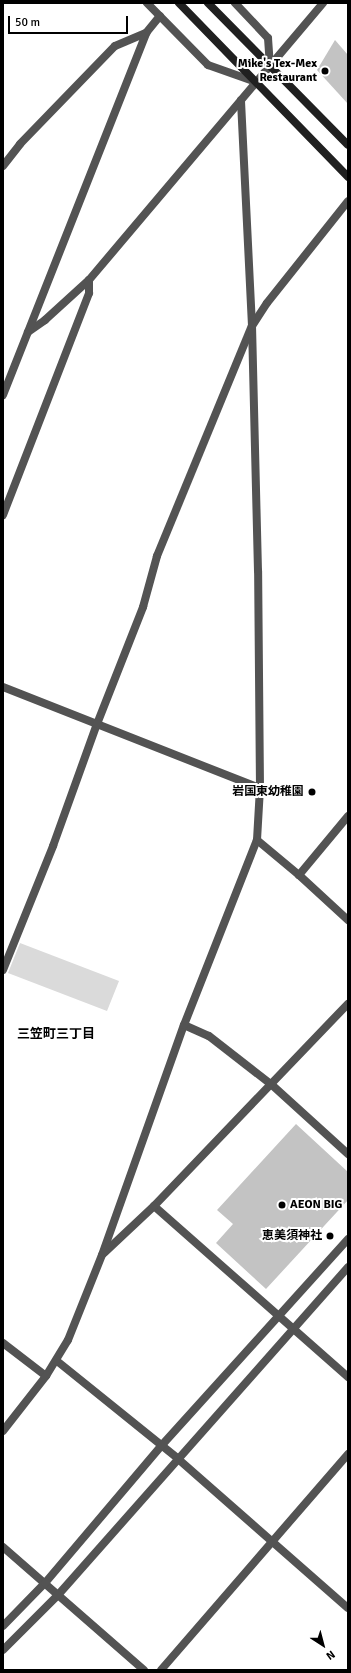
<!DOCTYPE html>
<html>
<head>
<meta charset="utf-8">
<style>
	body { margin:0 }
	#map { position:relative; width:351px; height:1673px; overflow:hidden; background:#fff; font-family:Signika,"Noto Sans JP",sans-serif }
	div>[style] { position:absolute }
	.green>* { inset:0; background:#dadada }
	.building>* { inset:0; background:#c3c3c3 }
	.minor>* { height:8px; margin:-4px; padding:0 4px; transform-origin:4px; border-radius:4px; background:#535353 }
	.tertiary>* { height:8px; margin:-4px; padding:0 4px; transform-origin:4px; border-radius:4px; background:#535353 }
	.secondary>* { height:8px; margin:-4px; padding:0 4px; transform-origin:4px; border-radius:4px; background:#202020 }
	.dots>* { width:11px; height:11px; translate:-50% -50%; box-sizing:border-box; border:2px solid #fff; border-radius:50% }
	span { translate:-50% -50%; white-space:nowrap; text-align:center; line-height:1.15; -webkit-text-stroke:4px #fff; paint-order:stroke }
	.poi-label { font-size:12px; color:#000; font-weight:700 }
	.right { translate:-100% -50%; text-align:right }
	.left { translate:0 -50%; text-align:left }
	.neighbourhood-label { font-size:13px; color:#000; font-weight:700 }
	.frame { position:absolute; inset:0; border:4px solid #000; pointer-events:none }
	.north { position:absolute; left:303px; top:1625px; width:40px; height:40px; -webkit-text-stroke:3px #fff; paint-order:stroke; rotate:144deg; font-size:11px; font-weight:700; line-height:16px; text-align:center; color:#000 }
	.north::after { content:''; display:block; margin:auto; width:14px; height:18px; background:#000; clip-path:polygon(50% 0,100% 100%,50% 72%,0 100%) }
	.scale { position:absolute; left:8px; top:16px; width:120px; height:18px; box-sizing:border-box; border:2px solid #000; border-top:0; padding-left:5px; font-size:12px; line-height:14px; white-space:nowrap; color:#000; -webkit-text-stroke:3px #fff; paint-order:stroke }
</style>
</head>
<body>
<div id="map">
	<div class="green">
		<i style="clip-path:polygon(20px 943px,119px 981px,107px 1011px,8px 973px)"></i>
	</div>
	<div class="building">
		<i style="clip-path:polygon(335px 40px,348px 55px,348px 104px,317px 70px)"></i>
		<i style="clip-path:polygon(296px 1124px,348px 1172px,348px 1200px,266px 1289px,216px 1243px,233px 1224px,217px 1210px)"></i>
	</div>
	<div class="minor">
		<i style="left:147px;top:3px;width:87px;rotate:45.5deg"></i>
		<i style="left:208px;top:65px;width:51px;rotate:19.5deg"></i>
		<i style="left:235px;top:3px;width:48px;rotate:46.7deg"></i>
		<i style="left:268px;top:38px;width:27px;rotate:86deg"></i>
		<i style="left:3px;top:166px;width:28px;rotate:-52deg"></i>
		<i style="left:20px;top:144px;width:136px;rotate:-45.9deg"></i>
		<i style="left:115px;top:46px;width:34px;rotate:-23deg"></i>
		<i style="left:28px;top:332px;width:21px;rotate:-35deg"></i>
		<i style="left:45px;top:320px;width:59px;rotate:-42.3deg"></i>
		<i style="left:89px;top:280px;width:363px;rotate:-49.8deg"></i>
		<i style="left:3px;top:395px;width:389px;rotate:-68.4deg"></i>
		<i style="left:146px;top:33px;width:22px;rotate:-51deg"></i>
		<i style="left:3px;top:515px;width:238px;rotate:-68.8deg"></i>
		<i style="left:89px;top:293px;width:13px;rotate:-90deg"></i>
		<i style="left:3px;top:687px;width:276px;rotate:21.5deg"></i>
		<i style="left:257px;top:840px;width:55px;rotate:39.8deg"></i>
		<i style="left:3px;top:970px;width:134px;rotate:-68deg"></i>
		<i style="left:53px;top:846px;width:130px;rotate:-70.2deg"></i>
		<i style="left:97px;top:724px;width:126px;rotate:-68.5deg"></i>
		<i style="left:143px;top:607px;width:53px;rotate:-74.6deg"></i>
		<i style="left:157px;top:556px;width:249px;rotate:-67.6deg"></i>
		<i style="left:252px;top:326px;width:27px;rotate:-57deg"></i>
		<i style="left:267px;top:303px;width:130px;rotate:-51.5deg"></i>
		<i style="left:184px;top:1025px;width:27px;rotate:24deg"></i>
		<i style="left:209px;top:1036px;width:80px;rotate:37.9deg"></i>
		<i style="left:272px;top:1085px;width:103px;rotate:42.2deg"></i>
		<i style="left:154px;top:1206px;width:259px;rotate:41.4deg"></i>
		<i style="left:104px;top:1253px;width:69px;rotate:-43.2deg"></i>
		<i style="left:154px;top:1206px;width:280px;rotate:-46.2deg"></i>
		<i style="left:3px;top:1343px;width:54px;rotate:37.5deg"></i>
		<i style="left:57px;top:1361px;width:154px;rotate:38.9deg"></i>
		<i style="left:177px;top:1458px;width:227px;rotate:41.3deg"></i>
		<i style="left:3px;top:1431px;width:70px;rotate:-52deg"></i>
		<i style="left:46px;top:1376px;width:42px;rotate:-58.6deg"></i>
		<i style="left:68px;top:1340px;width:92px;rotate:-68.2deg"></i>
		<i style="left:102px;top:1255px;width:244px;rotate:-70.4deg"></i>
		<i style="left:184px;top:1025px;width:199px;rotate:-68.5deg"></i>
		<i style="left:257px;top:840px;width:52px;rotate:-86.7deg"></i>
		<i style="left:260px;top:788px;width:217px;rotate:-90.5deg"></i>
		<i style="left:258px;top:571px;width:245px;rotate:-91.4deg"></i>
		<i style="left:252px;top:326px;width:226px;rotate:-92.8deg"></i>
		<i style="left:3px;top:1547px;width:187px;rotate:41.1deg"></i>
		<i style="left:161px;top:1670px;width:286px;rotate:-49.1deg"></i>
	</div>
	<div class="tertiary">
		<i style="left:348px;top:816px;width:77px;rotate:129.7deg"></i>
		<i style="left:299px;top:875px;width:67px;rotate:42.6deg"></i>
		<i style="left:3px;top:1626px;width:60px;rotate:-45.7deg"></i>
		<i style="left:45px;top:1583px;width:181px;rotate:-49.7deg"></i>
		<i style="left:162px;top:1445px;width:278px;rotate:-47.9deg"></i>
		<i style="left:3px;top:1650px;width:78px;rotate:-45deg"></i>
		<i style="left:58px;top:1595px;width:438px;rotate:-48.5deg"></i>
	</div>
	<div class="secondary">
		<i style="left:179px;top:3px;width:243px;rotate:45.8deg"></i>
		<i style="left:208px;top:3px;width:199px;rotate:45.4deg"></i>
	</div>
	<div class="dots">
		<i style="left:325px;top:71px;background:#000"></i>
		<i style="left:312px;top:792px;background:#000"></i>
		<i style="left:282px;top:1205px;background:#000"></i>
		<i style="left:330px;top:1236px;background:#000"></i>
	</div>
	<div class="poi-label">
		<span class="right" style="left:317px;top:71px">Mike's Tex-Mex<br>Restaurant</span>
		<span class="right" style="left:304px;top:792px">岩国東幼稚園</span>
		<span class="left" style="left:290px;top:1205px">AEON BIG</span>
		<span class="right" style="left:322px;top:1236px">恵美須神社</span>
	</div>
	<div class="neighbourhood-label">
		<span style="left:56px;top:1034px">三笠町三丁目</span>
	</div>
	<div class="frame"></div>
	<div class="north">N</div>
	<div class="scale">50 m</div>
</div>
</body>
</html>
